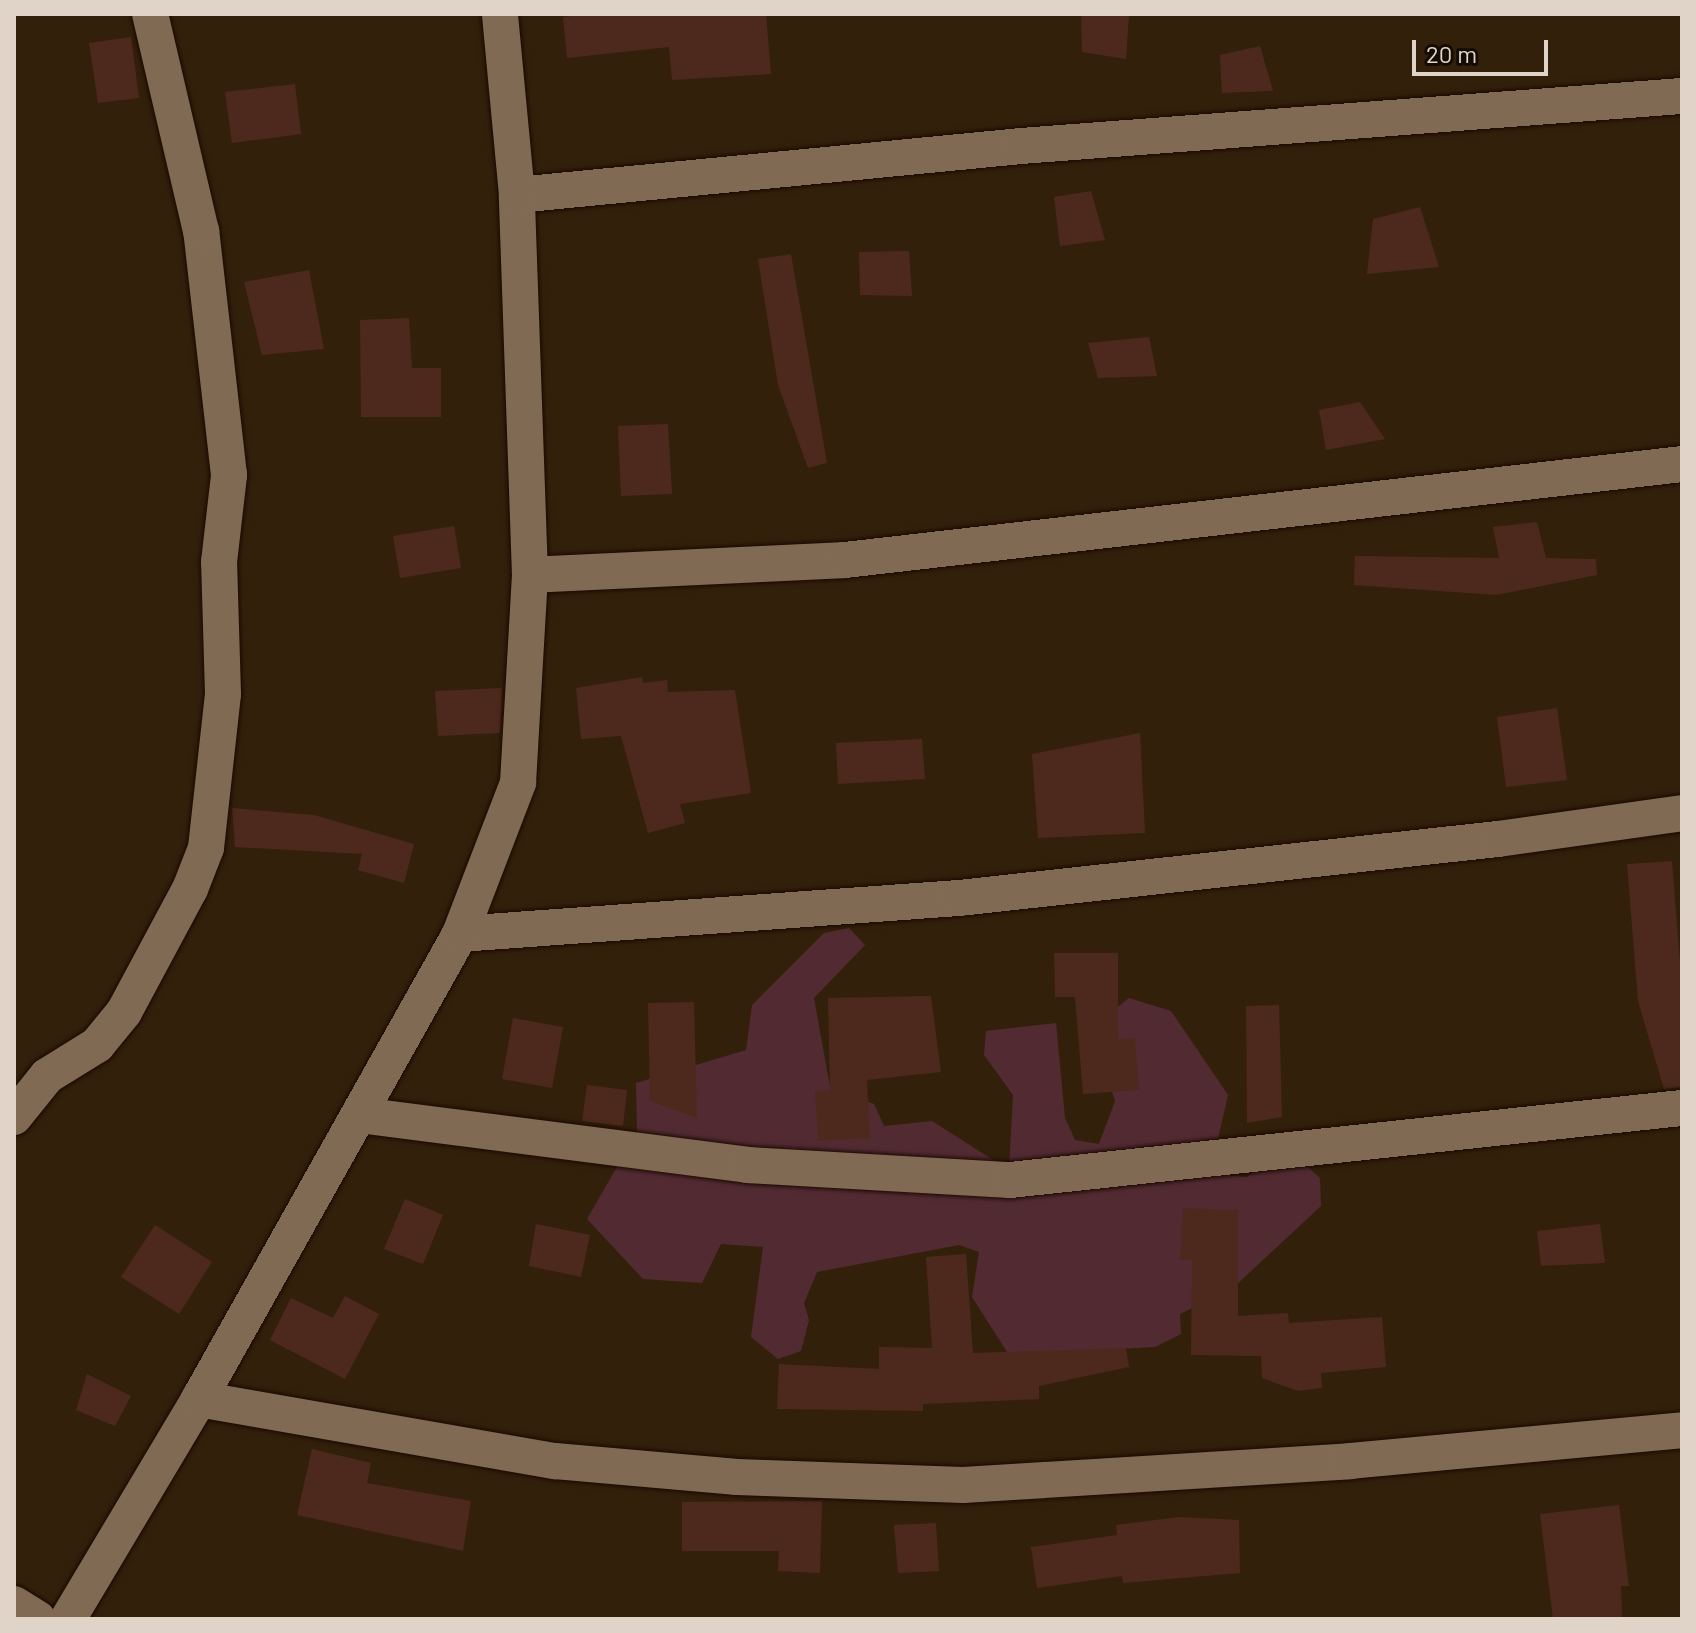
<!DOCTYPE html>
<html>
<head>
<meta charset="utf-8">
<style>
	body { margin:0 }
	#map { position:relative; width:1696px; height:1633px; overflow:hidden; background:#33200b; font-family:Barlow,sans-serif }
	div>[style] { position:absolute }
	.green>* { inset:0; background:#522b32 }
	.building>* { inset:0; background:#4d291d }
	.roads { filter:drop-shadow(0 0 2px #1a0900) drop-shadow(0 0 2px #1a0900) }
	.street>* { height:36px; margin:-18px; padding:0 18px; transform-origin:18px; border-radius:18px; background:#816a54 }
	span { translate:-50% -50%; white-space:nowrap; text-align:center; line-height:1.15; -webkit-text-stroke:8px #140c04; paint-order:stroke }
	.frame { position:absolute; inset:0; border:16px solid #e0d3c7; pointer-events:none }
	.scale { position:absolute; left:1412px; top:40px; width:136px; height:36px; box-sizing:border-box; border:4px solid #e0d3c7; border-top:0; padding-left:10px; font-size:24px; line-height:28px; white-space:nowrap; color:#e0d3c7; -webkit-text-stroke:6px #140c04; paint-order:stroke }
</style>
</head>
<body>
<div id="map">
	<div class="green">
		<i style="clip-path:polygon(849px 928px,865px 945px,814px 998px,830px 1087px,874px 1104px,884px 1126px,932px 1121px,1009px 1170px,1013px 1095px,984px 1055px,986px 1031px,1056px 1023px,1065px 1118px,1075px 1140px,1099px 1144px,1115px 1101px,1091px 1028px,1129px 998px,1171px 1011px,1228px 1095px,1218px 1139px,1223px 1175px,1247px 1177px,1268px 1161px,1299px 1159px,1320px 1178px,1321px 1206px,1234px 1287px,1180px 1314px,1181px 1334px,1155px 1347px,1009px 1355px,972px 1297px,979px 1252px,959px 1245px,817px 1272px,804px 1303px,809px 1320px,801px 1351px,778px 1359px,751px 1337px,763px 1247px,721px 1244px,702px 1283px,643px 1279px,587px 1219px,637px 1132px,636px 1083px,746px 1050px,752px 1005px,824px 933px)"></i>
	</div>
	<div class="building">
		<i style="clip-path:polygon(590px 14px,766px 14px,771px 74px,672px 80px,669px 47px,567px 58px,563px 17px)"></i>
		<i style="clip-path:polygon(1081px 14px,1129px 14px,1126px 59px,1082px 52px)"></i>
		<i style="clip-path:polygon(131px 37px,139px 98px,98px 103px,89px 43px)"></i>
		<i style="clip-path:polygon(1260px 46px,1273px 91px,1222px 93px,1220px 55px)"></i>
		<i style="clip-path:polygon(295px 84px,301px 134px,232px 143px,225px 92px)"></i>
		<i style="clip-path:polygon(1091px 191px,1105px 240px,1060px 246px,1054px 197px)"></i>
		<i style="clip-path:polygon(1420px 207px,1439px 267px,1367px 274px,1373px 219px)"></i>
		<i style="clip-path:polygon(909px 251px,912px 296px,860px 295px,859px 252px)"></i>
		<i style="clip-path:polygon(791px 254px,827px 463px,808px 468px,778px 385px,758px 259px)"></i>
		<i style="clip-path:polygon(309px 270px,324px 349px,262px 355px,244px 282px)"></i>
		<i style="clip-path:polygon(409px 318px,412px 368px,441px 368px,441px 417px,361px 417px,360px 320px)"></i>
		<i style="clip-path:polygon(1149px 337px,1157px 376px,1098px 378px,1088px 343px)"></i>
		<i style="clip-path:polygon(1360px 402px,1385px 439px,1326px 450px,1319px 410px)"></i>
		<i style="clip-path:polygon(668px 424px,672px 494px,621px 496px,618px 426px)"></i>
		<i style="clip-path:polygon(1537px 522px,1546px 558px,1596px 559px,1597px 575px,1496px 595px,1354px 585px,1355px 556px,1499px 558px,1493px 527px)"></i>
		<i style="clip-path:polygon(454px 526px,461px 568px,400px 578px,393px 536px)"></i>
		<i style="clip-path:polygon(642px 677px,643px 683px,667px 680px,668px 692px,735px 690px,751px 793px,680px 804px,685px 823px,648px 833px,621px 736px,581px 739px,576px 688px)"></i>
		<i style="clip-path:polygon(502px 688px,500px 733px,438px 736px,435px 691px)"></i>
		<i style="clip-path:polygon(1557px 708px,1567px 780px,1506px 787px,1497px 717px)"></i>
		<i style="clip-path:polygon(1140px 733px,1145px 833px,1038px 838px,1032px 754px)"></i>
		<i style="clip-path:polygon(922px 739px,925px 779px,838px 784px,836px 743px)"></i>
		<i style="clip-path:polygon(232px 808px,314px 815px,414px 844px,404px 883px,358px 870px,362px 854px,235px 847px)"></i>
		<i style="clip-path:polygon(1672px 861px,1682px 988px,1682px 1087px,1664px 1089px,1638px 1001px,1627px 864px)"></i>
		<i style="clip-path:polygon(1054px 953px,1118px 953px,1118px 1039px,1135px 1038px,1139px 1090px,1083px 1094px,1075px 997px,1055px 997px)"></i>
		<i style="clip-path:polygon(931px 996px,941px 1072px,867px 1080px,870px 1138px,818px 1141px,815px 1091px,830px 1090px,828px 998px)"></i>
		<i style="clip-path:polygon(694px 1002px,697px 1118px,650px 1101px,648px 1003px)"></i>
		<i style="clip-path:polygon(1279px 1005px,1282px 1117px,1247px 1123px,1246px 1006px)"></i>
		<i style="clip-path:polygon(513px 1018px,563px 1027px,552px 1088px,502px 1079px)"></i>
		<i style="clip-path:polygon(587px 1085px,627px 1090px,623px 1126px,582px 1121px)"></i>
		<i style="clip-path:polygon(405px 1199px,443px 1215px,423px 1264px,384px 1249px)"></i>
		<i style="clip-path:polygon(1183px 1208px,1238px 1210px,1238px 1316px,1288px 1313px,1289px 1323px,1382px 1317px,1386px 1367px,1321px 1373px,1322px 1388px,1298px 1391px,1262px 1378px,1261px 1356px,1191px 1355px,1192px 1260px,1180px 1260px)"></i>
		<i style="clip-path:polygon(536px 1224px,590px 1235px,581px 1277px,529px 1266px)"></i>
		<i style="clip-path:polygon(1600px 1224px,1605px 1263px,1541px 1266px,1537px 1231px)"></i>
		<i style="clip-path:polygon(155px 1225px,212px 1262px,179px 1314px,121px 1277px)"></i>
		<i style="clip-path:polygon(966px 1254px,973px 1353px,1126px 1348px,1129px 1367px,1039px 1386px,1039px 1399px,923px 1404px,923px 1411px,777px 1409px,779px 1364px,879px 1369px,879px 1347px,932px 1348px,926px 1257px)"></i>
		<i style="clip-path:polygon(345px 1296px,379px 1314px,345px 1379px,270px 1340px,291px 1298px,333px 1318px)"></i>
		<i style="clip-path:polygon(87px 1374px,131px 1396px,115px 1426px,76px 1410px)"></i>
		<i style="clip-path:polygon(312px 1449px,371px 1463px,367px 1483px,471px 1501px,463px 1551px,297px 1515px)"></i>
		<i style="clip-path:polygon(822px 1501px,820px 1573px,778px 1571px,779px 1551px,682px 1551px,682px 1502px)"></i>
		<i style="clip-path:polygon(1619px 1505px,1629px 1586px,1621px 1586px,1622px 1619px,1553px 1619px,1540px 1514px)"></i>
		<i style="clip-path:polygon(1179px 1517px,1239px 1520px,1240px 1573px,1123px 1583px,1122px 1576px,1037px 1588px,1031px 1547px,1117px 1535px,1116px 1525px)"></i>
		<i style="clip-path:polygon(936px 1523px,939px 1571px,898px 1573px,894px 1525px)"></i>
	</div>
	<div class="roads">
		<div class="street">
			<i style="left:517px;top:195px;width:506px;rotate:-5.55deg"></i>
			<i style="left:1021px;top:146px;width:663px;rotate:-4.33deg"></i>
			<i style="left:530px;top:575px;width:315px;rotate:-2.7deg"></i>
			<i style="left:845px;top:560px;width:842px;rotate:-6.54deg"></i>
			<i style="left:460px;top:934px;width:500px;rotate:-4.13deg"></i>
			<i style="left:959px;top:898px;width:542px;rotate:-6.25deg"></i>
			<i style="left:1498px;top:839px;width:186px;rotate:-8deg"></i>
			<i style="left:359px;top:1115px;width:392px;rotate:7.3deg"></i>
			<i style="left:748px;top:1165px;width:262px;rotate:3.3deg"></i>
			<i style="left:1010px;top:1180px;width:676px;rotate:-6.12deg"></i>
			<i style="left:14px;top:1117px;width:53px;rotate:-51.2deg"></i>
			<i style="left:47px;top:1076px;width:59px;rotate:-31.8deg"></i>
			<i style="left:97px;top:1045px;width:43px;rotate:-50.7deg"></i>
			<i style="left:124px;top:1012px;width:140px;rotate:-61.8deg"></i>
			<i style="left:190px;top:889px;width:44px;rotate:-68.7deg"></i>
			<i style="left:206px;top:848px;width:155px;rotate:-83.7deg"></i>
			<i style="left:223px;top:694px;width:132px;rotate:-91.7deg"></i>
			<i style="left:219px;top:562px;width:88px;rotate:-83.4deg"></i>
			<i style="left:229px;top:475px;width:246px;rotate:-96.5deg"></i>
			<i style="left:201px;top:231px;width:223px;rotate:-103.2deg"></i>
			<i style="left:199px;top:1399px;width:361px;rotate:9.9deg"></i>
			<i style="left:555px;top:1461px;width:183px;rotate:5deg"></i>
			<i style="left:737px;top:1477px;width:226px;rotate:2deg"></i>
			<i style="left:963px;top:1485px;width:388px;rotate:-3.5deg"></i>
			<i style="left:1350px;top:1461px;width:333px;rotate:-5.3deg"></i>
			<i style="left:14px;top:1604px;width:28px;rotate:32deg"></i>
			<i style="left:68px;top:1619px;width:256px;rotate:-59.2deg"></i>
			<i style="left:199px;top:1399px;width:533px;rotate:-60.69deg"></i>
			<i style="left:460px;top:934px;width:162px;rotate:-69deg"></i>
			<i style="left:518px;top:783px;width:208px;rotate:-86.7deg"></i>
			<i style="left:530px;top:575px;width:380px;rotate:-92deg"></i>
			<i style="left:517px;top:195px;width:182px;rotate:-95.4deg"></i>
		</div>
	</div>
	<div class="frame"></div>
	<div class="scale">20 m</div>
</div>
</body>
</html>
